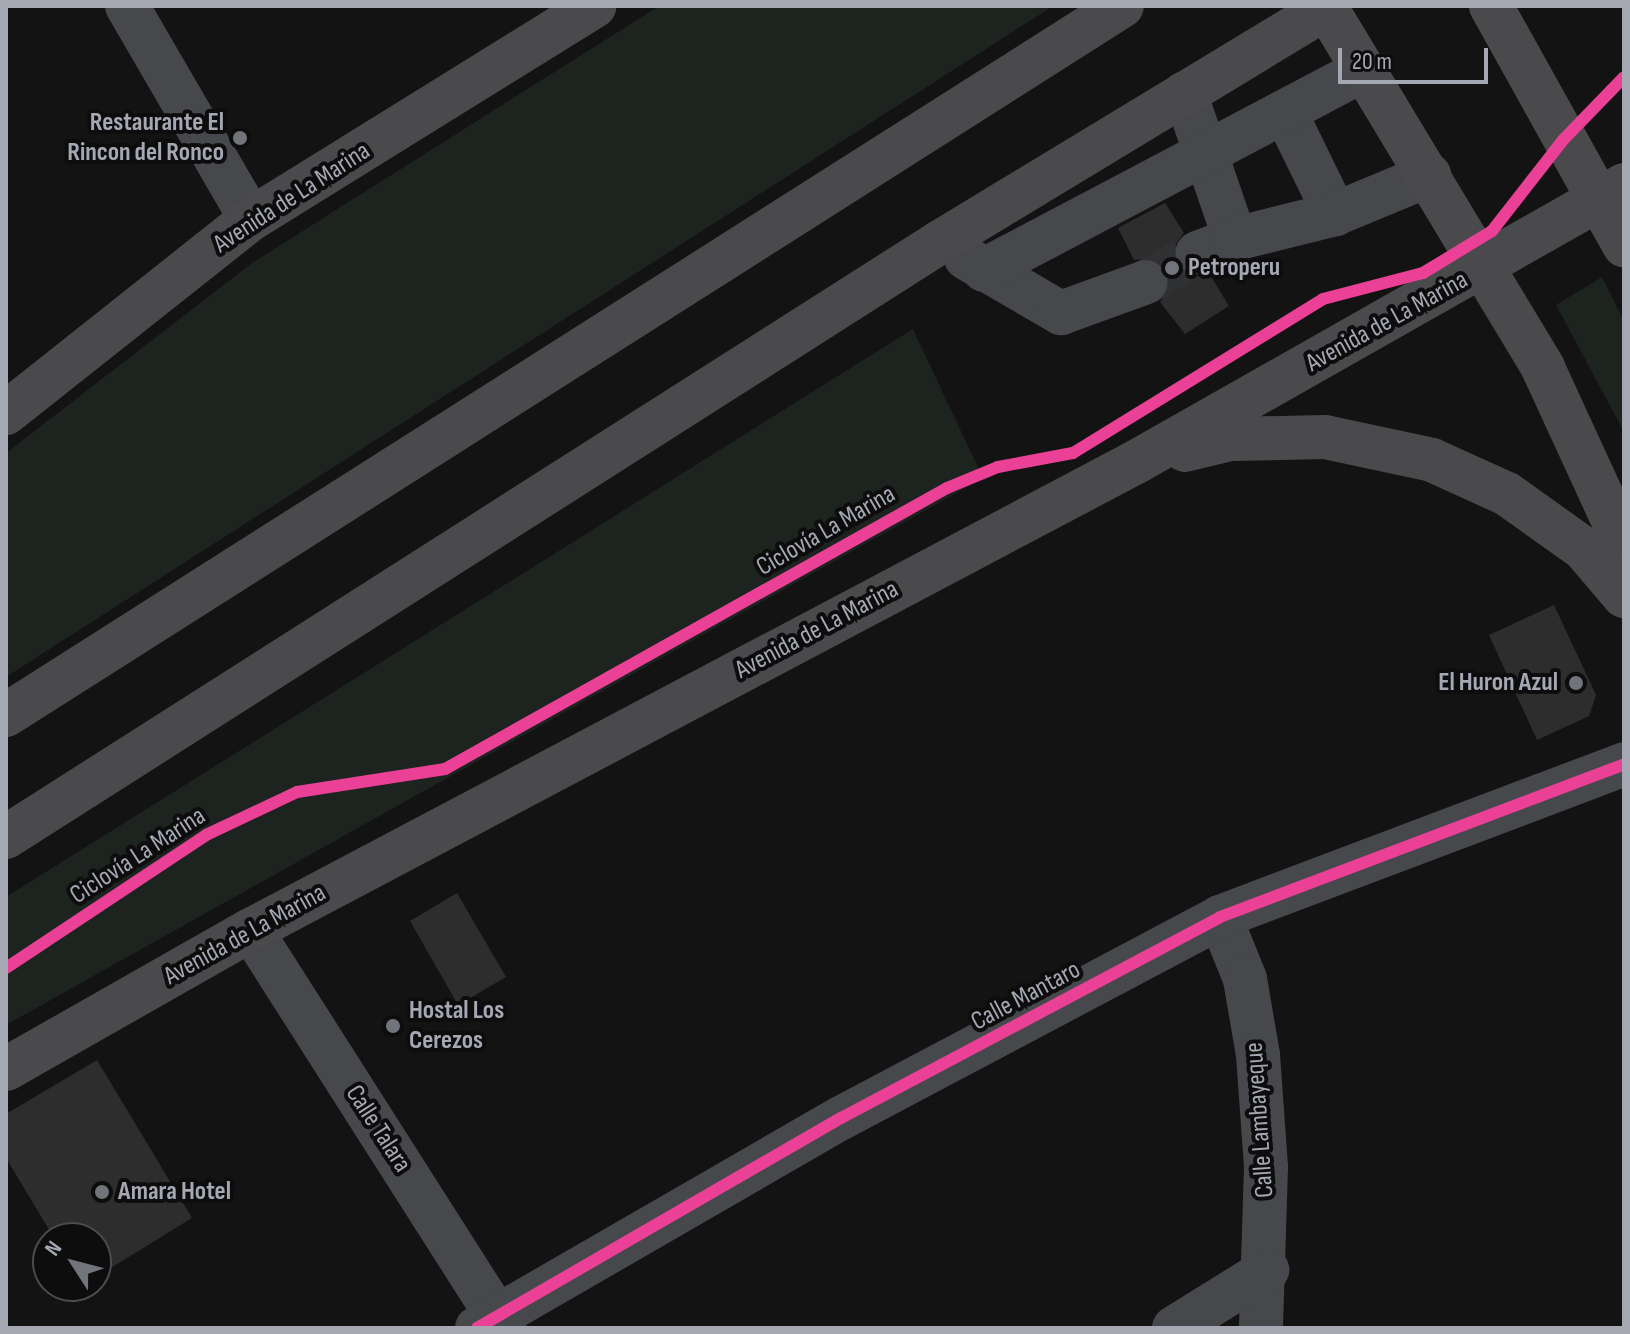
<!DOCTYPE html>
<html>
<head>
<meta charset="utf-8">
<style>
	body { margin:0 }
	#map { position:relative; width:1630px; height:1334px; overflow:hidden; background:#131313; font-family:"Sofia Sans Condensed",sans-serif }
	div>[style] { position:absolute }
	.green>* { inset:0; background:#1d231e }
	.building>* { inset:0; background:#2d2d2e }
	.minor-tunnel>* { height:44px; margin-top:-22px; transform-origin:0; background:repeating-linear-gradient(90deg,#303133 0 44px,transparent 0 66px) }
	.minor>* { height:44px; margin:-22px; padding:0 22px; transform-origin:22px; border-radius:22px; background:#47484c }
	.major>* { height:44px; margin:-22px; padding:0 22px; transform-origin:22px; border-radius:22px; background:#4a4a4d }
	.cycleway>* { height:12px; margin:-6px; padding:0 6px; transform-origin:6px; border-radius:6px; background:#ea4096 }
	.dots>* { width:22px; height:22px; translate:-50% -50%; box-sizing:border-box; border:4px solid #0d0d0e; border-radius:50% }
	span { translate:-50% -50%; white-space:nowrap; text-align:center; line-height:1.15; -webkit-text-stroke:8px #0d0d0e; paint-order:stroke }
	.poi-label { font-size:26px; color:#a5a8b3; font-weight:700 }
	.right { translate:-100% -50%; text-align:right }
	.left { translate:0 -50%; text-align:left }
	.street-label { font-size:26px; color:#a5a8b3 }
	.frame { position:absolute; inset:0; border:8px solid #a5a8b3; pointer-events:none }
	.north { position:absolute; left:32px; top:1222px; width:80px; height:80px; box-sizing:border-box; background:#0d0d0e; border:2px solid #4a4b50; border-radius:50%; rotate:306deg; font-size:22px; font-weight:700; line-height:32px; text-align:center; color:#a5a8b3 }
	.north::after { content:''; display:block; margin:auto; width:28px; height:36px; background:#72747b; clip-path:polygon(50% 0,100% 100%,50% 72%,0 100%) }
	.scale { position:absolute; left:1338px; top:48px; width:150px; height:36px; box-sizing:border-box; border:4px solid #a5a8b3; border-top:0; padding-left:10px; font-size:24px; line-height:28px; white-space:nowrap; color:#a5a8b3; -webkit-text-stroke:6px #0d0d0e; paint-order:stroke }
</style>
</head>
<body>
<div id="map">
	<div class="green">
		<i style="clip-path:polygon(659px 6px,1053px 6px,6px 677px,6px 453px,252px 263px)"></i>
		<i style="clip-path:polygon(1602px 277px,1624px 321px,1624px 432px,1556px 305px)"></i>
		<i style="clip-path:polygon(913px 329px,983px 478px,6px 1025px,6px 897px)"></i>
	</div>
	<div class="building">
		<i style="clip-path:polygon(1165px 203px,1184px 233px,1173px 248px,1174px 262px,1192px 277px,1210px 275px,1229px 306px,1185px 334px,1160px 302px,1170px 287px,1169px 273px,1151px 258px,1134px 260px,1118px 228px)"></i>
		<i style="clip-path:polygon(1554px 605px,1596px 695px,1589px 716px,1537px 740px,1489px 635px)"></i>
		<i style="clip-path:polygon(457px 893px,506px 977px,458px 1005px,410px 921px)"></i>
		<i style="clip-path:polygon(97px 1060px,192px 1218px,96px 1277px,96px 1238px,54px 1238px,6px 1158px,6px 1114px)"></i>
	</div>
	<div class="minor-tunnel">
		<i style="left:1146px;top:282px;width:59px;rotate:-29.6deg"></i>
	</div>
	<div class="minor">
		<i style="left:127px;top:6px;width:246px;rotate:59.8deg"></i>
		<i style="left:1185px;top:93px;width:154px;rotate:71.1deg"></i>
		<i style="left:1235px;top:239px;width:40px;rotate:159.8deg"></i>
		<i style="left:1285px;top:112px;width:114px;rotate:63.9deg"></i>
		<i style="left:1235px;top:239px;width:103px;rotate:-14deg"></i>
		<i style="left:1335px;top:214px;width:102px;rotate:-22.5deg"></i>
		<i style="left:966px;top:258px;width:110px;rotate:30.1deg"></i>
		<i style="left:1061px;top:313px;width:90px;rotate:-20deg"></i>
		<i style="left:984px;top:270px;width:429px;rotate:-27.8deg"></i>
		<i style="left:1220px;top:917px;width:67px;rotate:68deg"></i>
		<i style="left:1245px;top:979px;width:77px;rotate:80.3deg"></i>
		<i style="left:1258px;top:1055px;width:112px;rotate:85.9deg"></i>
		<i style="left:1266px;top:1167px;width:161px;rotate:91.8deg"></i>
		<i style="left:251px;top:930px;width:472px;rotate:57.5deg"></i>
		<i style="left:477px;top:1328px;width:420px;rotate:-30deg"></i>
		<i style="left:841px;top:1118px;width:429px;rotate:-27.9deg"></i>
		<i style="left:1220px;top:917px;width:432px;rotate:-20.7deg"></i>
		<i style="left:1174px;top:1328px;width:110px;rotate:-31.9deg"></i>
	</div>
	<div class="major">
		<i style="left:1325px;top:6px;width:423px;rotate:58.9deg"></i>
		<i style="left:1543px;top:368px;width:194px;rotate:65.3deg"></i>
		<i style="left:1491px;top:6px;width:274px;rotate:60.9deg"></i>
		<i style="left:6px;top:413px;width:313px;rotate:-38.4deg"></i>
		<i style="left:251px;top:219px;width:404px;rotate:-31.8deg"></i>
		<i style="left:1185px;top:450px;width:46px;rotate:-13.7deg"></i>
		<i style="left:1230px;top:439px;width:95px;rotate:-1.2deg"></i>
		<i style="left:1325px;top:437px;width:109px;rotate:12.1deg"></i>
		<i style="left:1432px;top:460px;width:82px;rotate:24.4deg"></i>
		<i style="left:1507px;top:494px;width:95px;rotate:35.5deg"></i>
		<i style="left:1584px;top:549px;width:62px;rotate:49.6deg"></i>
		<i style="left:6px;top:715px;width:1322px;rotate:-32.43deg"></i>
		<i style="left:6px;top:837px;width:1107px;rotate:-32.5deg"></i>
		<i style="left:940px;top:242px;width:456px;rotate:-31.2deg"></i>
		<i style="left:6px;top:1069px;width:282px;rotate:-29.6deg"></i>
		<i style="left:251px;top:930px;width:1001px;rotate:-27.87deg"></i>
		<i style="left:1136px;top:462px;width:561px;rotate:-29.58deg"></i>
	</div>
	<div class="cycleway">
		<i style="left:6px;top:968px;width:240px;rotate:-33.6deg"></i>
		<i style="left:206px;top:835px;width:101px;rotate:-25.3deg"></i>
		<i style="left:297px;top:792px;width:150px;rotate:-8.8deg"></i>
		<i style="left:445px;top:769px;width:575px;rotate:-29.24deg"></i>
		<i style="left:947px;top:488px;width:55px;rotate:-22.4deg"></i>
		<i style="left:998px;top:467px;width:76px;rotate:-10.6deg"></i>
		<i style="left:1073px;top:453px;width:294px;rotate:-31.6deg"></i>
		<i style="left:1323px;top:299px;width:103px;rotate:-14.6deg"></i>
		<i style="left:1423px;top:273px;width:81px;rotate:-31.3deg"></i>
		<i style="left:1492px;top:231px;width:117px;rotate:-52deg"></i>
		<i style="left:1564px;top:139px;width:86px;rotate:-45.9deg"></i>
		<i style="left:477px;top:1328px;width:420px;rotate:-30deg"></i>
		<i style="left:841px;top:1118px;width:429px;rotate:-27.9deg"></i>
		<i style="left:1220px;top:917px;width:432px;rotate:-20.7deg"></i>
	</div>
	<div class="dots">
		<i style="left:240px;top:138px;background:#72747b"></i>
		<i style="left:1172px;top:268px;background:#72747b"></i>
		<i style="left:1576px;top:683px;background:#72747b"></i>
		<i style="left:393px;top:1026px;background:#72747b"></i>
		<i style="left:102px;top:1192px;background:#72747b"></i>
	</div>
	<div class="poi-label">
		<span class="right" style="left:224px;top:138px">Restaurante El<br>Rincon del Ronco</span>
		<span class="left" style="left:1188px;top:268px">Petroperu</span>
		<span class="right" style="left:1558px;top:683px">El Huron Azul</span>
		<span class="left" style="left:409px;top:1026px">Hostal Los<br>Cerezos</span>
		<span class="left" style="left:118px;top:1192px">Amara Hotel</span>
	</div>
	<div class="street-label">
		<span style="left:292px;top:198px;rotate:-33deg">Avenida de La Marina</span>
		<span style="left:1387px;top:322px;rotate:-29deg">Avenida de La Marina</span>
		<span style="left:826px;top:531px;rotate:-30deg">Ciclovía La Marina</span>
		<span style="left:817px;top:630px;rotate:-28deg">Avenida de La Marina</span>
		<span style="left:138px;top:856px;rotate:-33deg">Ciclovía La Marina</span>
		<span style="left:245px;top:935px;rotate:-29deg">Avenida de La Marina</span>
		<span style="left:1026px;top:996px;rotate:-28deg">Calle Mantaro</span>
		<span style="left:1260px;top:1120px;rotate:-94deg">Calle Lambayeque</span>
		<span style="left:378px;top:1129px;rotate:57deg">Calle Talara</span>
	</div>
	<div class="frame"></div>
	<div class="north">N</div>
	<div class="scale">20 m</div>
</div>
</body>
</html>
